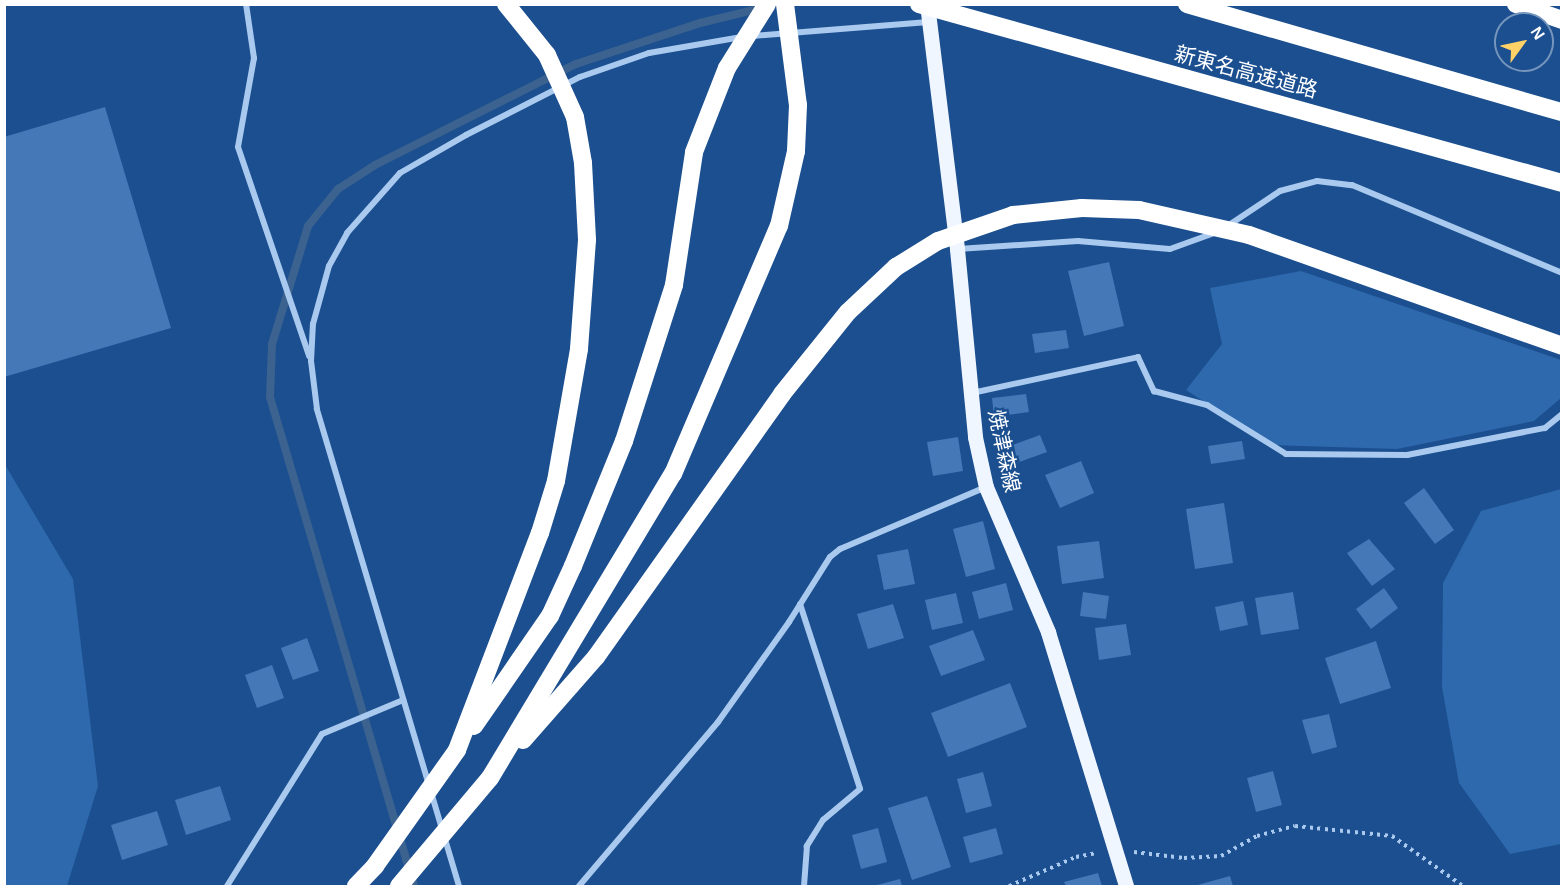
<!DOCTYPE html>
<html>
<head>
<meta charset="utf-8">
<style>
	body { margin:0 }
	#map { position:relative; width:1566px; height:891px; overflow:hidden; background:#1b4f8f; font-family:Arial,"Noto Sans JP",sans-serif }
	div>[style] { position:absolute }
	.green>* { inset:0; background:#2e69ad }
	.stream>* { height:8px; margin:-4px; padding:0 4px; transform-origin:4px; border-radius:4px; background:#3c6290 }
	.building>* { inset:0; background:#4478b7 }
	.path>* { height:4px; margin-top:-2px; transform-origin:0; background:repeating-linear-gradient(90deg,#a9c9ee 0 3px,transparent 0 7.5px) }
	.minor>* { height:6px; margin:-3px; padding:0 3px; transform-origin:3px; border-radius:3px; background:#a9c9ee }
	.primary>* { height:15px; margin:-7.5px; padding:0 7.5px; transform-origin:7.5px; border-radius:7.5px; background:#f0f6ff }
	.motorway>* { height:18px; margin:-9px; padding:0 9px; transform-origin:9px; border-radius:9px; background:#fff }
	.motorway-bridge>* { height:18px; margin:-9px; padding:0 9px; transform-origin:9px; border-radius:9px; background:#fff }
	span { translate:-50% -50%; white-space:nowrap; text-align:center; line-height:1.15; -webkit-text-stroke:5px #1b4f8f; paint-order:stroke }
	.street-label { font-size:21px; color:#fff }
	.frame { position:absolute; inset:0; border:6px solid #fff; pointer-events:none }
	.north { position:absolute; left:1494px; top:12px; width:60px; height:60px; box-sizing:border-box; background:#1b4f8f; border:2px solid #7695bc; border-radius:50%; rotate:57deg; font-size:16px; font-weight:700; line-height:24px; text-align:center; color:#fff }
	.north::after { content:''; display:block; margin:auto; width:21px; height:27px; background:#ffd166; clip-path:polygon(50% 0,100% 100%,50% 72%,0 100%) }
</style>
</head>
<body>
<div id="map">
	<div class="green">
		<i style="clip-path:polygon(1301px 271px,1561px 360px,1561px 398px,1534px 421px,1397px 449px,1271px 445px,1186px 390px,1222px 344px,1210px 288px)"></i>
		<i style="clip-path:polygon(4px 463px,73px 579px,98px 786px,67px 886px,5px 886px)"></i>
		<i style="clip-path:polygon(1561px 489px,1561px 844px,1510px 854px,1459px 783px,1442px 687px,1443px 583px,1481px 511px)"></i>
	</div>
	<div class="stream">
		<i style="left:414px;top:886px;width:510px;rotate:-106.41deg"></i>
		<i style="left:270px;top:397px;width:53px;rotate:-87.8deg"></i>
		<i style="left:272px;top:344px;width:123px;rotate:-73deg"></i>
		<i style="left:308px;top:226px;width:48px;rotate:-51deg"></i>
		<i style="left:338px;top:189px;width:44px;rotate:-33deg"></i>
		<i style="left:375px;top:165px;width:225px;rotate:-26.7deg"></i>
		<i style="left:576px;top:64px;width:131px;rotate:-18.3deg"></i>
		<i style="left:700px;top:23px;width:64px;rotate:-13.6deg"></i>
	</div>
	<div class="building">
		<i style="clip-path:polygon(105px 107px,171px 328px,4px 377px,4px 137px)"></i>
		<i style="clip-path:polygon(1109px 262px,1124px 326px,1084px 336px,1068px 271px)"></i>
		<i style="clip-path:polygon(1066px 330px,1069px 348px,1035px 353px,1032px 334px)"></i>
		<i style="clip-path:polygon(1026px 394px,1029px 412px,994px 417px,992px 398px)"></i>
		<i style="clip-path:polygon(1040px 435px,1047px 452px,1014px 464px,1007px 447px)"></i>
		<i style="clip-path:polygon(958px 437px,963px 471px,933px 476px,927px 442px)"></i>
		<i style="clip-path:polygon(1242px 441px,1245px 459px,1211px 464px,1208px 446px)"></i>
		<i style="clip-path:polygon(1081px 461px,1094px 493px,1060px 508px,1045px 475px)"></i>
		<i style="clip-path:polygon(1424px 488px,1454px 530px,1435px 544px,1404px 503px)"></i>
		<i style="clip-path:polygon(1224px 503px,1233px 563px,1195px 569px,1186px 509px)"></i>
		<i style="clip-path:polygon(983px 521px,995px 569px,966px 577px,953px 529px)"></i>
		<i style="clip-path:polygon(1369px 539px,1395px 569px,1372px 586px,1347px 553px)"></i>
		<i style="clip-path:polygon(1099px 541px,1104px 578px,1062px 584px,1057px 546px)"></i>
		<i style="clip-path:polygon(908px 549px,915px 584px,884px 590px,877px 555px)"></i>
		<i style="clip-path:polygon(1006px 583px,1013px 610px,979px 619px,972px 592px)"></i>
		<i style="clip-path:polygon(1384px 588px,1398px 608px,1371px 629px,1356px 609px)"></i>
		<i style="clip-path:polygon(1083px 592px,1109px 596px,1106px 619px,1080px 616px)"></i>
		<i style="clip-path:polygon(1293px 592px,1299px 629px,1261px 635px,1255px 598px)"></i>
		<i style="clip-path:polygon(956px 593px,963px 623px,932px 630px,925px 600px)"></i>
		<i style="clip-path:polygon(1243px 601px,1248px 625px,1220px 631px,1215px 607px)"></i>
		<i style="clip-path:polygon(893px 604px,904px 638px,868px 649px,857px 614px)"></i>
		<i style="clip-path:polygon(1126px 624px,1131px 655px,1099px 660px,1095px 628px)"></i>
		<i style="clip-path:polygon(973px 630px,985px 660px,941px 676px,929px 646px)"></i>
		<i style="clip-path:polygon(307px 638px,319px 671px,293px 680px,281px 648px)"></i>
		<i style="clip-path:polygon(1376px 641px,1391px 688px,1340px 704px,1325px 658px)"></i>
		<i style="clip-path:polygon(272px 665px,284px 698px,257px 708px,245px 675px)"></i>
		<i style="clip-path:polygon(1010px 683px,1027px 727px,948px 757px,931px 713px)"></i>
		<i style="clip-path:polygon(1329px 714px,1337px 747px,1312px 754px,1302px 720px)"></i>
		<i style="clip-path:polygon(1273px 771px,1282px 805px,1256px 812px,1247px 778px)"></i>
		<i style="clip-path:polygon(983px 772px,992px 806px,966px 813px,957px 779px)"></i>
		<i style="clip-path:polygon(220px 786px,231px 820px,186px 835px,175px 800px)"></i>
		<i style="clip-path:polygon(927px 796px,951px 867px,912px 880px,888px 808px)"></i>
		<i style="clip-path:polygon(157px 811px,168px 845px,122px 860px,111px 825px)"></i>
		<i style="clip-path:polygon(878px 828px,887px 862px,861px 869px,852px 835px)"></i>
		<i style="clip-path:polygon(996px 828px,1003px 854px,970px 863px,963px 837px)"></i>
		<i style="clip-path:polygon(1098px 873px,1102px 886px,1066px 886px,1064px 882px)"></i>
		<i style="clip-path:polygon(1230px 876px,1233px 886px,1194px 886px)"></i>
		<i style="clip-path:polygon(900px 879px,902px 886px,873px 886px)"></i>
	</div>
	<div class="path">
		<i style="left:1134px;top:852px;width:50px;rotate:6.8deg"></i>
		<i style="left:1184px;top:858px;width:37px;rotate:-3deg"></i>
		<i style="left:1221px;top:856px;width:41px;rotate:-29.1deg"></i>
		<i style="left:1257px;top:836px;width:39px;rotate:-15deg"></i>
		<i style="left:1295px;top:826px;width:98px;rotate:5.9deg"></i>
		<i style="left:1392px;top:836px;width:87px;rotate:35.2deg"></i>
		<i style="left:1009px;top:886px;width:73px;rotate:-23.4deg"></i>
		<i style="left:1076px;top:857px;width:21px;rotate:-11deg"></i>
	</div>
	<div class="minor">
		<i style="left:246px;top:4px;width:55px;rotate:81.6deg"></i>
		<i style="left:254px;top:58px;width:90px;rotate:100.2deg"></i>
		<i style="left:238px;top:147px;width:221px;rotate:71.2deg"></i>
		<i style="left:752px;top:36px;width:177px;rotate:-4.5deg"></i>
		<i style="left:1226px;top:227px;width:65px;rotate:-33.7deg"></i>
		<i style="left:1280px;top:191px;width:38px;rotate:-15deg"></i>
		<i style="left:1317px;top:181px;width:35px;rotate:7deg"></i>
		<i style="left:1352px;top:185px;width:228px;rotate:22.7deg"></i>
		<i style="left:958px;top:249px;width:120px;rotate:-3.8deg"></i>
		<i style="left:1078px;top:241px;width:92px;rotate:5deg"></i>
		<i style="left:1170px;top:249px;width:50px;rotate:-19.9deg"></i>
		<i style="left:972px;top:393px;width:170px;rotate:-12.2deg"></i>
		<i style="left:1138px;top:357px;width:38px;rotate:65deg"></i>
		<i style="left:1154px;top:391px;width:55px;rotate:14.8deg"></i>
		<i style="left:1207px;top:405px;width:93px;rotate:31.8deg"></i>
		<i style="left:1286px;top:454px;width:121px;rotate:0.5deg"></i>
		<i style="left:1407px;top:455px;width:141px;rotate:-11.1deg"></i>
		<i style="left:1545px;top:428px;width:22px;rotate:-39deg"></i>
		<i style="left:800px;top:604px;width:194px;rotate:72deg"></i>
		<i style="left:860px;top:789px;width:48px;rotate:140deg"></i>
		<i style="left:823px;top:820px;width:31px;rotate:122deg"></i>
		<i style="left:807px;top:846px;width:40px;rotate:94.3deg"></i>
		<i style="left:227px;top:886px;width:179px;rotate:-58deg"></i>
		<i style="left:322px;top:734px;width:88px;rotate:-22.8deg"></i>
		<i style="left:459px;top:886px;width:498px;rotate:-106.6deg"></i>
		<i style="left:317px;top:409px;width:48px;rotate:-97.1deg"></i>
		<i style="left:311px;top:361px;width:37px;rotate:-87deg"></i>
		<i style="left:313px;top:324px;width:60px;rotate:-74.6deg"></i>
		<i style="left:329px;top:266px;width:38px;rotate:-61deg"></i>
		<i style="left:347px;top:233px;width:80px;rotate:-48.5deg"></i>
		<i style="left:400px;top:173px;width:76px;rotate:-29.9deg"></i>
		<i style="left:466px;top:135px;width:128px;rotate:-27deg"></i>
		<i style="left:580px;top:77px;width:73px;rotate:-19.2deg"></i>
		<i style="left:649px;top:53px;width:94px;rotate:-9.8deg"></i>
		<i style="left:579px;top:886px;width:215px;rotate:-49.7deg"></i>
		<i style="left:718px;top:722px;width:123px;rotate:-54.6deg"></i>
		<i style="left:789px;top:622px;width:77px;rotate:-57.8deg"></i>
		<i style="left:830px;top:557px;width:13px;rotate:-39deg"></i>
		<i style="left:840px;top:549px;width:159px;rotate:-23deg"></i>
	</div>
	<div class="primary">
		<i style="left:927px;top:4px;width:247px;rotate:83deg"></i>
		<i style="left:957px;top:249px;width:189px;rotate:84.5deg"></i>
		<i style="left:975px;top:437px;width:51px;rotate:77.6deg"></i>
		<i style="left:986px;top:487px;width:158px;rotate:66.8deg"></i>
		<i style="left:1048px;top:632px;width:266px;rotate:72.9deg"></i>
	</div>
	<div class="motorway">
		<i style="left:1187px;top:4px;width:390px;rotate:16.1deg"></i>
		<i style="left:1516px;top:4px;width:49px;rotate:19.2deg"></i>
		<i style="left:474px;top:726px;width:134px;rotate:-55.4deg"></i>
		<i style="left:550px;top:616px;width:55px;rotate:-65.3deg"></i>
		<i style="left:573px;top:566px;width:135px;rotate:-67.8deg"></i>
		<i style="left:624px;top:441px;width:164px;rotate:-72.2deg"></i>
		<i style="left:523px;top:740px;width:111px;rotate:-48.7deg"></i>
		<i style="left:596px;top:657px;width:322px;rotate:-54.7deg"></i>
		<i style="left:782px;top:394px;width:105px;rotate:-51.2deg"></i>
		<i style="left:457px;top:750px;width:232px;rotate:-69.1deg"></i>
		<i style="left:540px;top:533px;width:54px;rotate:-72.9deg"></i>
		<i style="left:556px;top:481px;width:134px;rotate:-80.1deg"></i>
		<i style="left:579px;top:349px;width:109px;rotate:-85.8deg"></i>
		<i style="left:490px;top:778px;width:355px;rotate:-59deg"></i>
		<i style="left:673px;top:474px;width:270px;rotate:-66.9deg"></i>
		<i style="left:779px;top:226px;width:77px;rotate:-77.2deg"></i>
		<i style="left:796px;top:151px;width:46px;rotate:-87.5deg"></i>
		<i style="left:356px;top:886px;width:28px;rotate:-46deg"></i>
	</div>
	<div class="motorway-bridge">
		<i style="left:506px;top:4px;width:65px;rotate:51.2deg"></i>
		<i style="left:547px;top:55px;width:68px;rotate:65.7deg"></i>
		<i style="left:575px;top:117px;width:47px;rotate:80.1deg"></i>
		<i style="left:583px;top:163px;width:77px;rotate:87deg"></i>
		<i style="left:785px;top:4px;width:102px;rotate:82.7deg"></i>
		<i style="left:919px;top:4px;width:667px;rotate:15.56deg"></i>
		<i style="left:674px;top:285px;width:134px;rotate:-81.4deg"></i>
		<i style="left:694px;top:152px;width:90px;rotate:-68.6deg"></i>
		<i style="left:727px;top:68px;width:75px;rotate:-58deg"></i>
		<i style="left:848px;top:312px;width:66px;rotate:-43.2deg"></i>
		<i style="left:896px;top:267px;width:49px;rotate:-31.8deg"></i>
		<i style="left:938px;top:241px;width:79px;rotate:-19.1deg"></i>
		<i style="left:1013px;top:215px;width:69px;rotate:-5.8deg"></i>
		<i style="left:1082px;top:208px;width:57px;rotate:2deg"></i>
		<i style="left:1139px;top:210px;width:113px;rotate:12.8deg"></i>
		<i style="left:1249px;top:235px;width:332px;rotate:19.5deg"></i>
		<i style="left:375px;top:866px;width:142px;rotate:-54.7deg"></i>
		<i style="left:399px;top:886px;width:141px;rotate:-49.9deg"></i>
	</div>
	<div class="street-label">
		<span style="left:1246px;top:72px;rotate:15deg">新東名高速道路</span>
		<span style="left:1004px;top:451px;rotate:78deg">焼津森線</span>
	</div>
	<div class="frame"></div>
	<div class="north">N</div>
</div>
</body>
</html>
